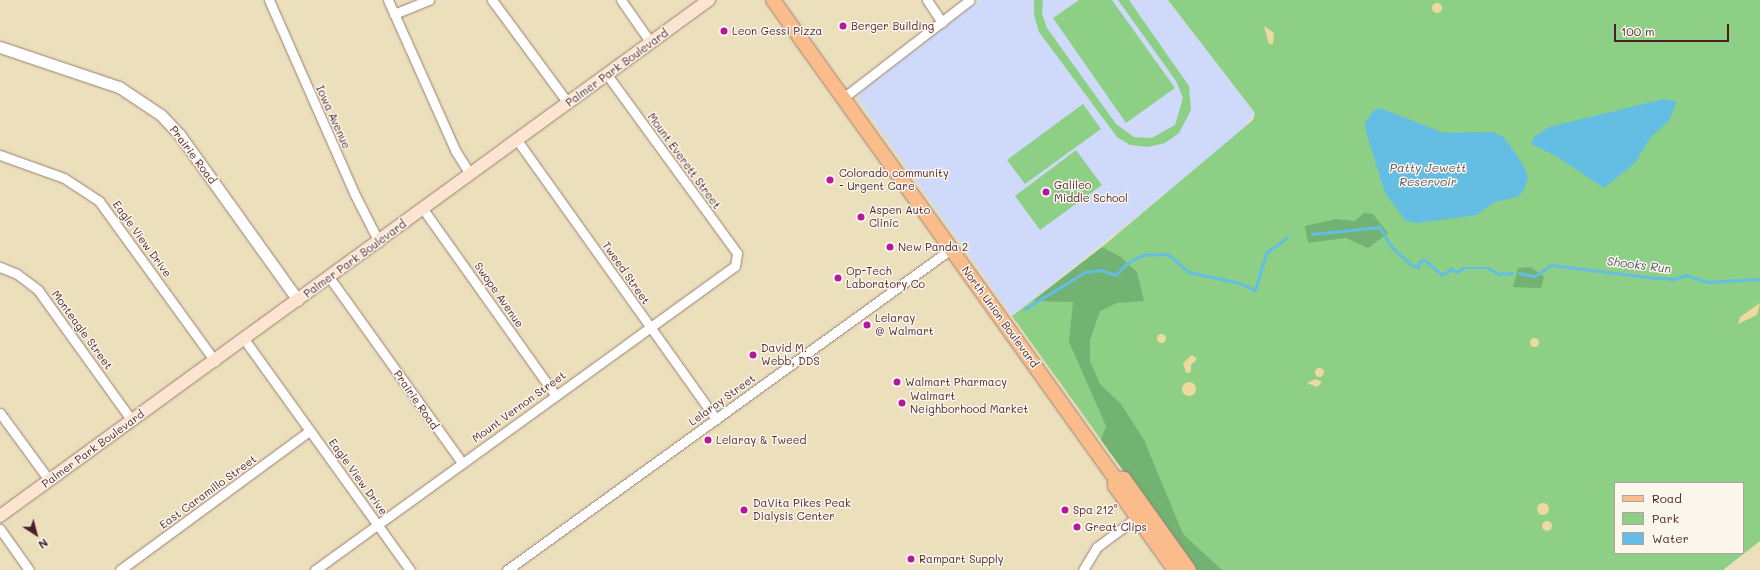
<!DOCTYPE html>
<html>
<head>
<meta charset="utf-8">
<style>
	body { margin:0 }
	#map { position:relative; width:1760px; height:570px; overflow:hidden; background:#ebdfbc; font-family:Mali,sans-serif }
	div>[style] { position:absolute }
	.built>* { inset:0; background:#cfdafa }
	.green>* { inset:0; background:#8ecf86 }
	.forest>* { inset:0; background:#72b273 }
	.sand>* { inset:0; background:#eeda9e }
	.round { border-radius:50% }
	.water>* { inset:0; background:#64bde2 }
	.stream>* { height:2.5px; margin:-1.25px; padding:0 1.25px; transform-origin:1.25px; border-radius:1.25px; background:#64bde2 }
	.roads { filter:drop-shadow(0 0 1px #9a7f74) drop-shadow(0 0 1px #9a7f74) }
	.minor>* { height:9px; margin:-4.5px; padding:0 4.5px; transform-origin:4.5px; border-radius:4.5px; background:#fff }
	.tertiary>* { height:11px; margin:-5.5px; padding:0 5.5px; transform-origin:5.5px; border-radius:5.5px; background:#fff }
	.secondary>* { height:12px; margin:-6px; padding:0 6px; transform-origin:6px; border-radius:6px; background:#fde4d0 }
	.primary>* { height:14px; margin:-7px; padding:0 7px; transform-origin:7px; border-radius:7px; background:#f9bc8a }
	.dots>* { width:11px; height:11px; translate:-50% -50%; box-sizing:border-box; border:2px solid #fbf7ec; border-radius:50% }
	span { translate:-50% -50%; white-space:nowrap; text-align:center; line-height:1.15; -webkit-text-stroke:3px #fbf7ec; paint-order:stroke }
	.poi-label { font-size:11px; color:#4a1f2b }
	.left { translate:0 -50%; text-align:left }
	.street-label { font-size:11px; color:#4a1f2b }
	.water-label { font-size:12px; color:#53566b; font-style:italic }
	.legend { position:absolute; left:1614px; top:482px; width:130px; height:72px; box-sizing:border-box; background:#fbf7ec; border:1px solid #b4a19f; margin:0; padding:5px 7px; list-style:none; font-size:12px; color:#4a1f2b }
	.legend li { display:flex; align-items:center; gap:8px; height:20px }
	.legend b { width:20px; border:1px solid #b4a19f }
	.north { position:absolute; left:16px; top:514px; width:40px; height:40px; -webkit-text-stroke:3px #fbf7ec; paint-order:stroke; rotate:144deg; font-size:11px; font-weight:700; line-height:16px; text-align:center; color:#4a1f2b }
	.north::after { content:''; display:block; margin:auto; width:14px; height:18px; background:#4a1f2b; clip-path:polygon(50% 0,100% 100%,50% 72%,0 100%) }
	.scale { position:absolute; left:1614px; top:24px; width:115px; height:18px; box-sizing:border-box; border:2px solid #4a1f2b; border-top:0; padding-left:5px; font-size:12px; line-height:14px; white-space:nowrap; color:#4a1f2b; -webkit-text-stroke:3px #fbf7ec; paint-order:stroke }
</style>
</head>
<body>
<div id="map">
	<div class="built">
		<i style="clip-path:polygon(980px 0,1168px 0,1255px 113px,1237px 137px,1012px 316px,858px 99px,861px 92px)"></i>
	</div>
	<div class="green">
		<i style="clip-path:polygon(1034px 0,1043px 0,1042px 14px,1047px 28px,1116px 124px,1134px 137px,1152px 138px,1175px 125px,1183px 98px,1176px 81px,1118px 0,1129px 0,1189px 86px,1191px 110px,1179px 133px,1165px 143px,1148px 147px,1130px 145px,1117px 137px,1039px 32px,1034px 15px)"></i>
		<i style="clip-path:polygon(1079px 0,1112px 0,1175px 88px,1126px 123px,1053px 18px)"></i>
		<i style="clip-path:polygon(evenodd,1168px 0,1760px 0,1760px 541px,1723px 570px,1195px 570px,1012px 316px,1102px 247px,1253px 120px,1255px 113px,1168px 0,1615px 483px,1743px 483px,1743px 553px,1615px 553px,1615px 483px)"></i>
		<i style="clip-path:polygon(1083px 104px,1101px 129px,1025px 184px,1007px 160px)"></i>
		<i style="clip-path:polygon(1076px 150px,1102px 185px,1040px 230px,1015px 196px)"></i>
	</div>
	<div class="forest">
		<i style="clip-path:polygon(1364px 213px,1373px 214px,1388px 233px,1368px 248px,1346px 238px,1308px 243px,1305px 226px,1336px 219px,1355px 221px)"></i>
		<i style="clip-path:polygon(1102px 247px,1121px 257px,1137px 272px,1144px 301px,1117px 303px,1100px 311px,1090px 340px,1090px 361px,1100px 384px,1121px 404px,1144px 440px,1183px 534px,1222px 570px,1195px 570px,1101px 440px,1106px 426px,1069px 342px,1073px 302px,1033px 301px)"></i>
		<i style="clip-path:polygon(1531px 267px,1544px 277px,1541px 288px,1513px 287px,1518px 268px)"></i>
	</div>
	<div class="sand">
		<i class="round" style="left:1432px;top:3px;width:10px;height:10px"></i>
		<i style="clip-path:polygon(1264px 26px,1274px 33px,1273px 44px,1269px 44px)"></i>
		<i style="clip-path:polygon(1760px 303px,1757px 315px,1738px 324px,1740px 317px)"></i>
		<i class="round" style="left:1156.5px;top:333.5px;width:9px;height:9px"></i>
		<i class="round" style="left:1529.5px;top:337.5px;width:9px;height:9px"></i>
		<i style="clip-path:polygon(1192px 355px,1197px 359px,1191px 365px,1191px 372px,1186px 373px,1183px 363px)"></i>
		<i class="round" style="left:1314.5px;top:367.5px;width:9px;height:9px"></i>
		<i style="clip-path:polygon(1316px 379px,1322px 382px,1317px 387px,1307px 383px)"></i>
		<i class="round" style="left:1182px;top:382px;width:14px;height:14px"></i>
		<i class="round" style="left:1537px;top:503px;width:12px;height:12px"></i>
		<i class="round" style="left:1542px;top:521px;width:10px;height:10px"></i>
	</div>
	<div class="water">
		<i style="clip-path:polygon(1664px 99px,1677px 101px,1669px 121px,1650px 138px,1635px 163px,1604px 188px,1556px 156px,1531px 144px,1534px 137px,1549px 127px)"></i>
		<i style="clip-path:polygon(1380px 108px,1444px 133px,1492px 132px,1504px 137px,1524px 166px,1528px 177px,1525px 188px,1518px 197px,1495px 202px,1477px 215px,1418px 223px,1406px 221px,1385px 193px,1367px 135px,1365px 123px,1374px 110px)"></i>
	</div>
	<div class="stream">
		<i style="left:1312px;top:234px;width:68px;rotate:-5.9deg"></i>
		<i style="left:1380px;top:227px;width:22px;rotate:60deg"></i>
		<i style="left:1391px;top:246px;width:26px;rotate:43deg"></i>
		<i style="left:1410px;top:264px;width:9px;rotate:21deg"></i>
		<i style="left:1418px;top:267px;width:6px;rotate:-72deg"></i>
		<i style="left:1420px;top:261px;width:5px;rotate:-11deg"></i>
		<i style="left:1425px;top:260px;width:23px;rotate:41deg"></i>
		<i style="left:1442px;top:275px;width:11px;rotate:-34deg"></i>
		<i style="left:1451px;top:269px;width:7px;rotate:27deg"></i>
		<i style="left:1457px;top:272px;width:7px;rotate:-34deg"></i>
		<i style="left:1463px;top:268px;width:25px"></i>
		<i style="left:1488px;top:268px;width:13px;rotate:29deg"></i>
		<i style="left:1499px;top:274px;width:13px;rotate:-4deg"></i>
		<i style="left:1519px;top:273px;width:16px;rotate:11deg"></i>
		<i style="left:1535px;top:276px;width:19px;rotate:-35deg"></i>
		<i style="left:1551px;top:265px;width:96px;rotate:7.2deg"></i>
		<i style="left:1646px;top:277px;width:28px;rotate:4deg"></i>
		<i style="left:1674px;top:279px;width:13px;rotate:-18deg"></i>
		<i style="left:1686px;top:275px;width:23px;rotate:18deg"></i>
		<i style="left:1708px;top:282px;width:52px;rotate:-3.3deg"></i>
		<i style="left:1025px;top:309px;width:70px;rotate:-31.7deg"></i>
		<i style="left:1085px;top:272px;width:16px;rotate:-7deg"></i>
		<i style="left:1101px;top:270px;width:16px;rotate:18deg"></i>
		<i style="left:1116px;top:275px;width:16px;rotate:-47deg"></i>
		<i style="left:1127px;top:263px;width:17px;rotate:-28deg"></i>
		<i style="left:1142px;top:255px;width:26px;rotate:-2deg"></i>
		<i style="left:1168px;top:254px;width:28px;rotate:41deg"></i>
		<i style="left:1189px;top:272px;width:52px;rotate:12.2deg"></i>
		<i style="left:1240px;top:283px;width:17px;rotate:25deg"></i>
		<i style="left:1255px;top:290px;width:39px;rotate:-73deg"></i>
		<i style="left:1266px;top:253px;width:26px;rotate:-36deg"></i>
	</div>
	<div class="roads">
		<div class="minor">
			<i style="left:269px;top:0;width:211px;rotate:66.2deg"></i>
			<i style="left:354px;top:193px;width:55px;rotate:63deg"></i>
			<i style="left:388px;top:0;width:164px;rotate:65.9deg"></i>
			<i style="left:455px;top:150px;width:28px;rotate:58deg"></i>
			<i style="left:492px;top:0;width:128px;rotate:53.6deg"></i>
			<i style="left:621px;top:0;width:52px;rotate:55.1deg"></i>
			<i style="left:927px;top:0;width:27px;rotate:56deg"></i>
			<i style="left:394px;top:14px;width:38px;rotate:-22deg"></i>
			<i style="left:843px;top:98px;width:160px;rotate:-37.7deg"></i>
			<i style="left:517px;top:140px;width:343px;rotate:54.5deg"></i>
			<i style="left:0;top:155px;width:68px;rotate:19.8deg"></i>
			<i style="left:64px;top:178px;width:42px;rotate:33.3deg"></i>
			<i style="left:99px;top:201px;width:198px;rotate:54.1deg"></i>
			<i style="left:423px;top:209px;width:229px;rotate:54.6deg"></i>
			<i style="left:0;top:267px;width:18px;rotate:22deg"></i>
			<i style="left:17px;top:274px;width:26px;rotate:37deg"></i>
			<i style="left:38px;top:290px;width:161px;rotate:54.3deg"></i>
			<i style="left:329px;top:277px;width:229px;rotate:54.4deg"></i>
			<i style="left:244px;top:339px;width:284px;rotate:54.3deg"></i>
			<i style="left:0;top:413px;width:83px;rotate:53.8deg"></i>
			<i style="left:0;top:529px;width:50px;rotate:54.7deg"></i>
			<i style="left:120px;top:570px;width:235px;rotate:-36.3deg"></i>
			<i style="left:315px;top:570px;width:518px;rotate:-35.9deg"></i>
			<i style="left:735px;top:266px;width:13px;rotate:-81deg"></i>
			<i style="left:737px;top:253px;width:220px;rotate:-126.1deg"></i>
			<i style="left:507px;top:570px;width:548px;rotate:-35.87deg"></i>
			<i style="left:1083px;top:570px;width:27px;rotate:-59deg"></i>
			<i style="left:1097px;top:547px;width:54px;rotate:-36.7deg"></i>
		</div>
		<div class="tertiary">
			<i style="left:0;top:47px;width:126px;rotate:18.6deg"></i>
			<i style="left:119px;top:87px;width:50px;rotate:33.7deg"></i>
			<i style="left:161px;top:115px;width:26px;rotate:47deg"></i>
			<i style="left:179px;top:134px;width:204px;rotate:54.4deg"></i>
		</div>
		<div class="secondary">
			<i style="left:0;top:516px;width:877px;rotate:-36.05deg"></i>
		</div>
		<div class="primary">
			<i style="left:773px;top:0;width:588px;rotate:54.42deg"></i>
			<i style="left:1115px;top:478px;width:8px;rotate:90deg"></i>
			<i style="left:1115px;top:486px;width:103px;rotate:54.5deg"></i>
			<i style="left:1115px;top:478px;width:9px;rotate:6deg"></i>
			<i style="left:1124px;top:479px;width:112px;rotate:54.5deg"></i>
		</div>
	</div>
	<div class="dots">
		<i style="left:843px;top:26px;background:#b5179e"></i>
		<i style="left:724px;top:31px;background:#b5179e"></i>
		<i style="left:830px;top:180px;background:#b5179e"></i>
		<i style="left:1046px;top:192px;background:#b5179e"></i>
		<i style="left:861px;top:217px;background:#b5179e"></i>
		<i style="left:890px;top:247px;background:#b5179e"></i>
		<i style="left:838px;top:278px;background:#b5179e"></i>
		<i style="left:867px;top:325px;background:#b5179e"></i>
		<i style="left:753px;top:355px;background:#b5179e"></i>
		<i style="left:897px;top:382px;background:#b5179e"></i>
		<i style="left:902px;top:403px;background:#b5179e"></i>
		<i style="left:708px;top:440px;background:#b5179e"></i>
		<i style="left:744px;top:510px;background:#b5179e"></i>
		<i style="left:1065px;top:510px;background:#b5179e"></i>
		<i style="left:1077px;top:527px;background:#b5179e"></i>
		<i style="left:911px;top:559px;background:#b5179e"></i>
	</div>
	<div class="poi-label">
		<span class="left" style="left:851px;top:26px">Berger Building</span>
		<span class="left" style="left:732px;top:31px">Leon Gessi Pizza</span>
		<span class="left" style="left:839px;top:180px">Colorado community<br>- Urgent Care</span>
		<span class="left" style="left:1054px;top:192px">Galileo<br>Middle School</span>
		<span class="left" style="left:869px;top:217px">Aspen Auto<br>Clinic</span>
		<span class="left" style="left:898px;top:247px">New Panda 2</span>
		<span class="left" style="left:846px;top:278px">Op-Tech<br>Laboratory Co</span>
		<span class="left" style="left:875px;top:325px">Lelaray<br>@ Walmart</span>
		<span class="left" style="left:761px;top:355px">David M.<br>Webb, DDS</span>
		<span class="left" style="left:905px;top:382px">Walmart Pharmacy</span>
		<span class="left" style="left:910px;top:403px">Walmart<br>Neighborhood Market</span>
		<span class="left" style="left:716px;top:440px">Lelaray &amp; Tweed</span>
		<span class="left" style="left:753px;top:510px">DaVita Pikes Peak<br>Dialysis Center</span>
		<span class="left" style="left:1073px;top:510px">Spa 212°</span>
		<span class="left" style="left:1085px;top:527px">Great Clips</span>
		<span class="left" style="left:919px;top:559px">Rampart Supply</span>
	</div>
	<div class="street-label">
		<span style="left:617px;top:68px;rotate:-36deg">Palmer Park Boulevard</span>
		<span style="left:333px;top:117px;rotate:66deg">Iowa Avenue</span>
		<span style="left:193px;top:155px;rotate:53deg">Prairie Road</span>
		<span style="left:684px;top:161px;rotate:54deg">Mount Everett Street</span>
		<span style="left:142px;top:239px;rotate:54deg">Eagle View Drive</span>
		<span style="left:355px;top:259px;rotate:-36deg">Palmer Park Boulevard</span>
		<span style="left:626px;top:273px;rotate:55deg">Tweed Street</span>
		<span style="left:499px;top:295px;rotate:55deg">Swope Avenue</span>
		<span style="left:1000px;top:317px;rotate:54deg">North Union Boulevard</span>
		<span style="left:82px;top:330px;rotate:54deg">Monteagle Street</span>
		<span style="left:416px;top:400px;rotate:55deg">Prairie Road</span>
		<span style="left:722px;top:400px;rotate:-36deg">Lelaray Street</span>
		<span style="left:519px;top:407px;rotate:-36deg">Mount Vernon Street</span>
		<span style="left:93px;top:449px;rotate:-36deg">Palmer Park Boulevard</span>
		<span style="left:358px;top:477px;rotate:54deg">Eagle View Drive</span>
		<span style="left:208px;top:492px;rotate:-36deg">East Caramillo Street</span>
	</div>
	<div class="water-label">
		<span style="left:1428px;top:175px">Patty Jewett<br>Reservoir</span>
		<span style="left:1639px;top:265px;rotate:7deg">Shooks Run</span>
	</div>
	<ul class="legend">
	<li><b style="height:5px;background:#f9bc8a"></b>Road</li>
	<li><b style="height:11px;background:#8ecf86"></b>Park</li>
	<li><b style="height:11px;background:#64bde2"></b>Water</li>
	</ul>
	<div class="north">N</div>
	<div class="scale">100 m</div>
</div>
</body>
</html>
